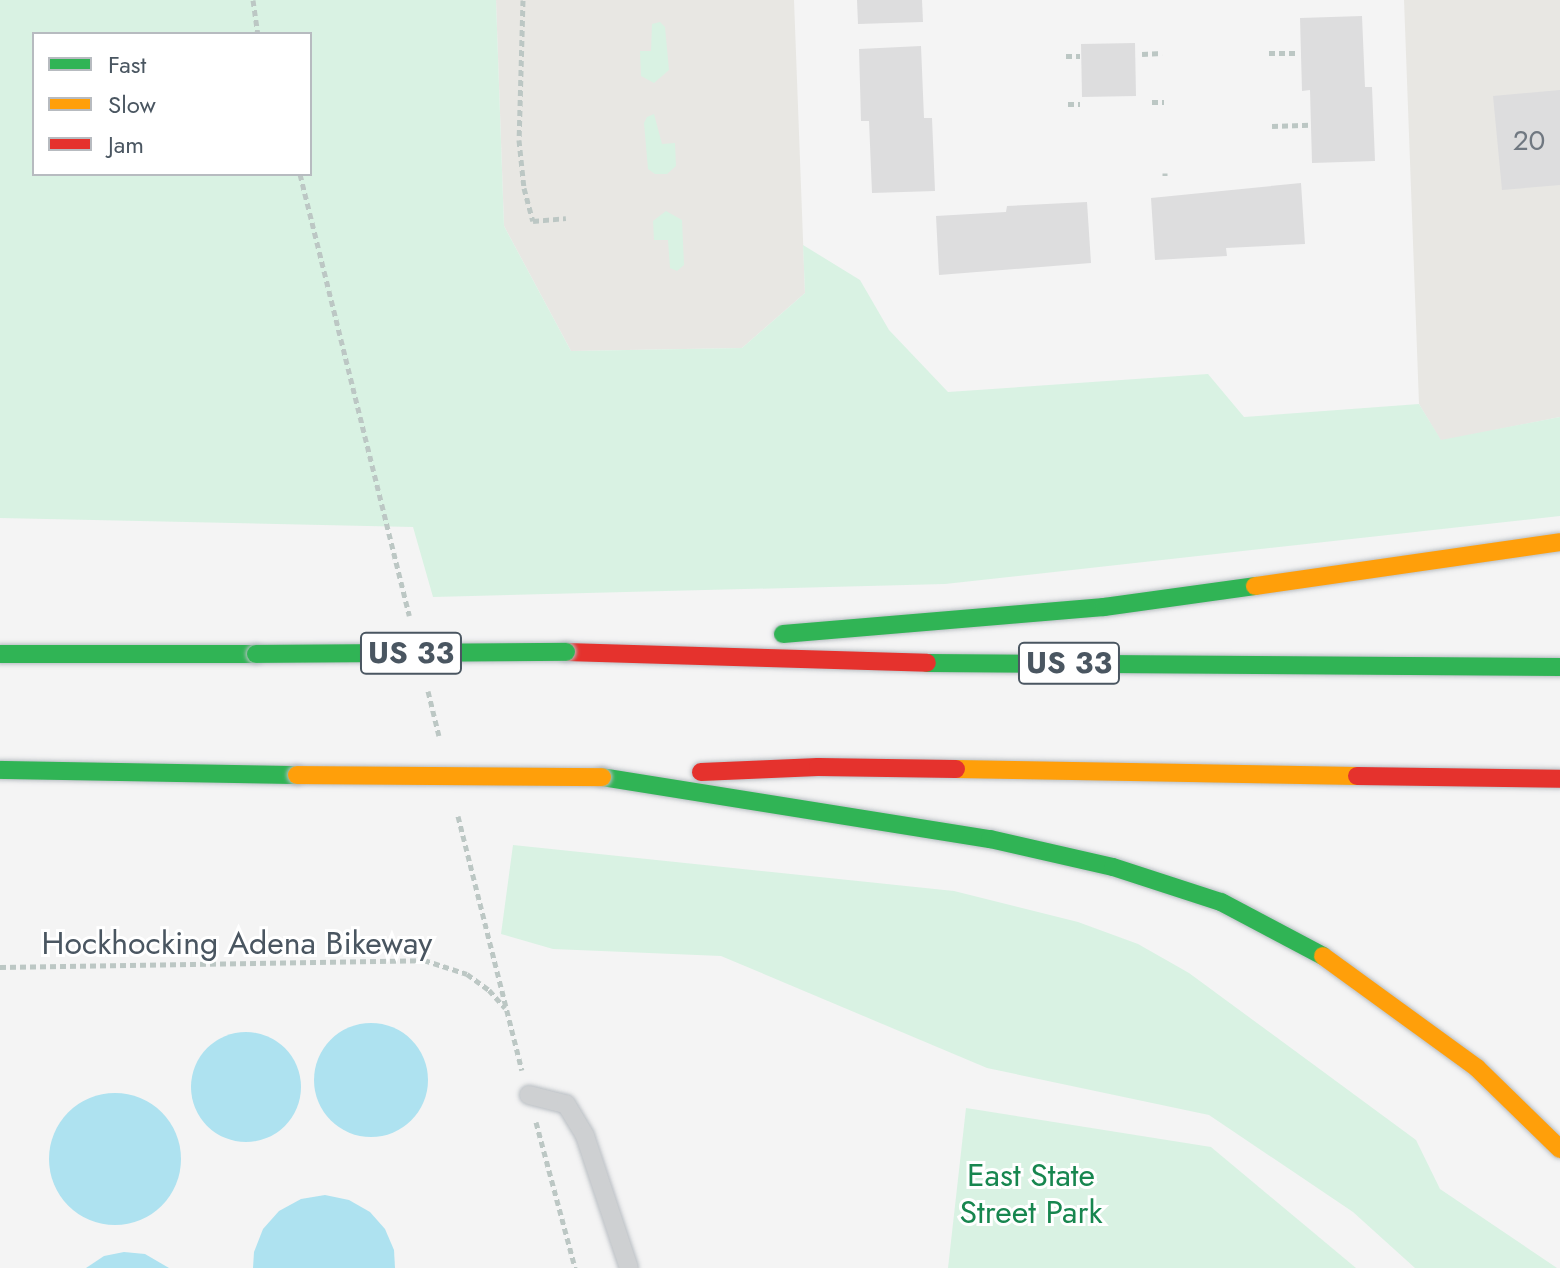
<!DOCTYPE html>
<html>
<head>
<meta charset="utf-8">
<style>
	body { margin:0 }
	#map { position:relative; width:1560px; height:1268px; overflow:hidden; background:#f4f4f4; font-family:Jost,sans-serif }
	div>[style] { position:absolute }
	.commercial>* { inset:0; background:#e8e7e3 }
	.green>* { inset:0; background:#d9f2e3 }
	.water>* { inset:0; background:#aee2f0 }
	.round { border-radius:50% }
	.building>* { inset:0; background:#ddddde }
	.path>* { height:5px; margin-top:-2.5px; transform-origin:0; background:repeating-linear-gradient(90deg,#bcc7c4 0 6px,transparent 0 10px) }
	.roads { filter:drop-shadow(0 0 2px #b9bec3) drop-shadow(0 0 2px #b9bec3) }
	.lane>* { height:18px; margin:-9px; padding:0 9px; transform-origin:9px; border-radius:9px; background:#ced0d2 }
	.fast>* { height:18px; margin:-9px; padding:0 9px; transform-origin:9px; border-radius:9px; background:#30b455 }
	.slow>* { height:18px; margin:-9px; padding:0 9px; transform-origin:9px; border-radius:9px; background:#ff9f0a }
	.jam>* { height:18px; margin:-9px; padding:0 9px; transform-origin:9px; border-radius:9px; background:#e5322d }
	.bridges { filter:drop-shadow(0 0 2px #b9bec3) drop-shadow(0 0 2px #b9bec3) }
	.fast-bridge>* { height:18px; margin:-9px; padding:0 9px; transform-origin:9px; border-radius:9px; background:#30b455 }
	.slow-bridge>* { height:18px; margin:-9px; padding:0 9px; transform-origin:9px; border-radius:9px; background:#ff9f0a }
	span { translate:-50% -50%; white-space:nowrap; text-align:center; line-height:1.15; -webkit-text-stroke:6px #fff; paint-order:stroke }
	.number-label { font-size:28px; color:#707881 }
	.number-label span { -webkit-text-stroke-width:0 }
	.shield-label span { padding:2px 6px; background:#fff; border:2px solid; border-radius:6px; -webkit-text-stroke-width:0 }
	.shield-label { font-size:30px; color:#4a5661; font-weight:700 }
	.street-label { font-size:32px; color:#4a5661 }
	.park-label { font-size:32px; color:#17864f }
	.legend { position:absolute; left:32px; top:32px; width:280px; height:144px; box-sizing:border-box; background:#fff; border:2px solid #b7bbc0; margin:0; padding:10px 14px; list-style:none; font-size:24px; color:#4a5661 }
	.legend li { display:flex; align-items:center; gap:16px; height:40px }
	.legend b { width:40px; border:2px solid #b7bbc0 }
</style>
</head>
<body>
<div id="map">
	<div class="commercial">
		<i style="clip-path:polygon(496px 0,794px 0,805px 293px,742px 348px,571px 351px,504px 226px)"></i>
		<i style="clip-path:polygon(1404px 0,1560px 0,1560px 417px,1441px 441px,1419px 404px)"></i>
	</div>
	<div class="green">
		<i style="clip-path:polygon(evenodd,0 0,496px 0,504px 226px,571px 351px,742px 348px,805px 293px,803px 245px,860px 280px,889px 330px,948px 392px,1208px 374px,1244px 417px,1419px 404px,1441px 440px,1560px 417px,1560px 516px,945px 584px,433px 597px,413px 527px,0 518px,0 0,310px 34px,310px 174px,34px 174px,34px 34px,310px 34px)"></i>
		<i style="clip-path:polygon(660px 22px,665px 27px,669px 70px,654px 83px,641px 76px,640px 51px,651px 51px,652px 24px)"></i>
		<i style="clip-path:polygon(654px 114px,662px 144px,675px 143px,676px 166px,667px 174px,655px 174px,648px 169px,644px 123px,647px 117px)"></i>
		<i style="clip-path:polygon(666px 211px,682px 220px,684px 265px,677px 271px,670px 268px,668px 240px,654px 240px,653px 221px)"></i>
		<i style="clip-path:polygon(513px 845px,954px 891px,1078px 922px,1138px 944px,1189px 973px,1416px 1140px,1440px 1189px,1557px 1268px,1415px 1268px,1353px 1212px,1209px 1115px,987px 1068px,721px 956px,553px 949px,501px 934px)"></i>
		<i style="clip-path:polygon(966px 1108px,1211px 1147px,1356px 1268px,948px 1268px)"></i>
	</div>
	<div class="water">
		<i class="round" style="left:314px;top:1023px;width:114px;height:114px"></i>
		<i class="round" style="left:191px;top:1032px;width:110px;height:110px"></i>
		<i class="round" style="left:49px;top:1093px;width:132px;height:132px"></i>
		<i style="clip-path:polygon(325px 1195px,349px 1200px,370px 1212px,385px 1229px,394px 1250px,395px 1268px,253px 1268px,254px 1252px,263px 1229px,279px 1211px,301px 1199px)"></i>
		<i style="clip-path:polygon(124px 1252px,145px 1254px,169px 1268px,86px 1268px,104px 1256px)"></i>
	</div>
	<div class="building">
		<i style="clip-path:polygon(857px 0,922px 0,923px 22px,858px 24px)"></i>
		<i style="clip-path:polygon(1362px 16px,1365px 87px,1372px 87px,1375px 161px,1312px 163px,1310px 90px,1302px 91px,1300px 18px)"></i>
		<i style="clip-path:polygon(1135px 43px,1136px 96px,1082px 97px,1081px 44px)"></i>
		<i style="clip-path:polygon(921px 46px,924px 118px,932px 118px,935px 191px,872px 193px,869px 121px,861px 121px,859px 49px)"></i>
		<i style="clip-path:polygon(1560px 90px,1560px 185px,1502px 190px,1493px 96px)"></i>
		<i style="clip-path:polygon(1301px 183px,1305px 244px,1226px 248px,1227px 256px,1155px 260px,1151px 198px)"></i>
		<i style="clip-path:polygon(1087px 202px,1091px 263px,939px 275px,936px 216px,1006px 212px,1007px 206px)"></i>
	</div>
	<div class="path">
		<i style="left:253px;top:0;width:34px;rotate:82deg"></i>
		<i style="left:523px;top:0;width:140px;rotate:91.6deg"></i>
		<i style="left:519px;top:140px;width:48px;rotate:84.1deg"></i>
		<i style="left:524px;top:188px;width:34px;rotate:75deg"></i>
		<i style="left:533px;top:221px;width:33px;rotate:-5deg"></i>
		<i style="left:1269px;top:53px;width:29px"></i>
		<i style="left:1142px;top:54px;width:20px;rotate:-3deg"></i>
		<i style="left:1066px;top:56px;width:14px"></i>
		<i style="left:1152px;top:102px;width:12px"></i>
		<i style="left:1068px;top:104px;width:12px"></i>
		<i style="left:1272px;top:126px;width:38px;rotate:-2deg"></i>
		<i style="left:300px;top:174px;width:455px;rotate:76.1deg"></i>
		<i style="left:1165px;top:176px;width:3px;rotate:-90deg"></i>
		<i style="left:428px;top:691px;width:46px;rotate:76.3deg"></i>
		<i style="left:458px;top:816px;width:262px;rotate:75.9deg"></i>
		<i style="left:0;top:967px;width:424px;rotate:-0.9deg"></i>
		<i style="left:424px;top:960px;width:45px;rotate:18deg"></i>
		<i style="left:467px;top:974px;width:27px;rotate:36deg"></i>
		<i style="left:489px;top:990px;width:24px;rotate:48deg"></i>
		<i style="left:536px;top:1122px;width:151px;rotate:75deg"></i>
	</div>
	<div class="roads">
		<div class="lane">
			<i style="left:529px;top:1095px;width:38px;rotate:14deg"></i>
			<i style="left:566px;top:1104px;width:37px;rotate:59deg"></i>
			<i style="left:585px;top:1136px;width:139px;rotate:71.6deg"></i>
		</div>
		<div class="fast">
			<i style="left:783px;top:634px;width:322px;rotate:-4.8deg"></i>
			<i style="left:1104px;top:607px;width:152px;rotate:-7.9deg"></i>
			<i style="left:0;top:654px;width:256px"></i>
			<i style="left:927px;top:663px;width:633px;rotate:0.36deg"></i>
			<i style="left:0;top:770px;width:297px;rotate:1deg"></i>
			<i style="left:602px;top:777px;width:393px;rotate:9.1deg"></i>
			<i style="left:990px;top:839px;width:126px;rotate:12.8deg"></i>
			<i style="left:1113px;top:867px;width:114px;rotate:18deg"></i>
			<i style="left:1221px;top:902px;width:115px;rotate:27.9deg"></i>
		</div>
		<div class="slow">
			<i style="left:1255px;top:586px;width:308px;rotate:-8.2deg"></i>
			<i style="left:956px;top:769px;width:401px;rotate:1deg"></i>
			<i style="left:1323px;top:956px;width:190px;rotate:36deg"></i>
			<i style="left:1477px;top:1068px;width:116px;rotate:44.3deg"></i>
		</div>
		<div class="jam">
			<i style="left:566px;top:652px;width:361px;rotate:1.7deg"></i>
			<i style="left:701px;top:772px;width:117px;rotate:-2.4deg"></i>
			<i style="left:818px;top:767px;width:138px;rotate:0.8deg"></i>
			<i style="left:1357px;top:776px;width:203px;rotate:0.8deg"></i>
		</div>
	</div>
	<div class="bridges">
		<div class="fast-bridge">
			<i style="left:256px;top:654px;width:310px;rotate:-0.4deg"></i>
		</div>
		<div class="slow-bridge">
			<i style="left:297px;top:775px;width:305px;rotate:0.4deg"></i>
		</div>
	</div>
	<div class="number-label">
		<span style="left:1529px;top:141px">20</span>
	</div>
	<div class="shield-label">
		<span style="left:411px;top:653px">US 33</span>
		<span style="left:1069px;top:663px">US 33</span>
	</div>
	<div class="street-label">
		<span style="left:237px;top:943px">Hockhocking Adena Bikeway</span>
	</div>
	<div class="park-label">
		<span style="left:1031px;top:1194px">East State<br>Street Park</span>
	</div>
	<ul class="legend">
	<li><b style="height:10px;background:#30b455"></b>Fast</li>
	<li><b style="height:10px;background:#ff9f0a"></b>Slow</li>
	<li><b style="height:10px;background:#e5322d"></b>Jam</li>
	</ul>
</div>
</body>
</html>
